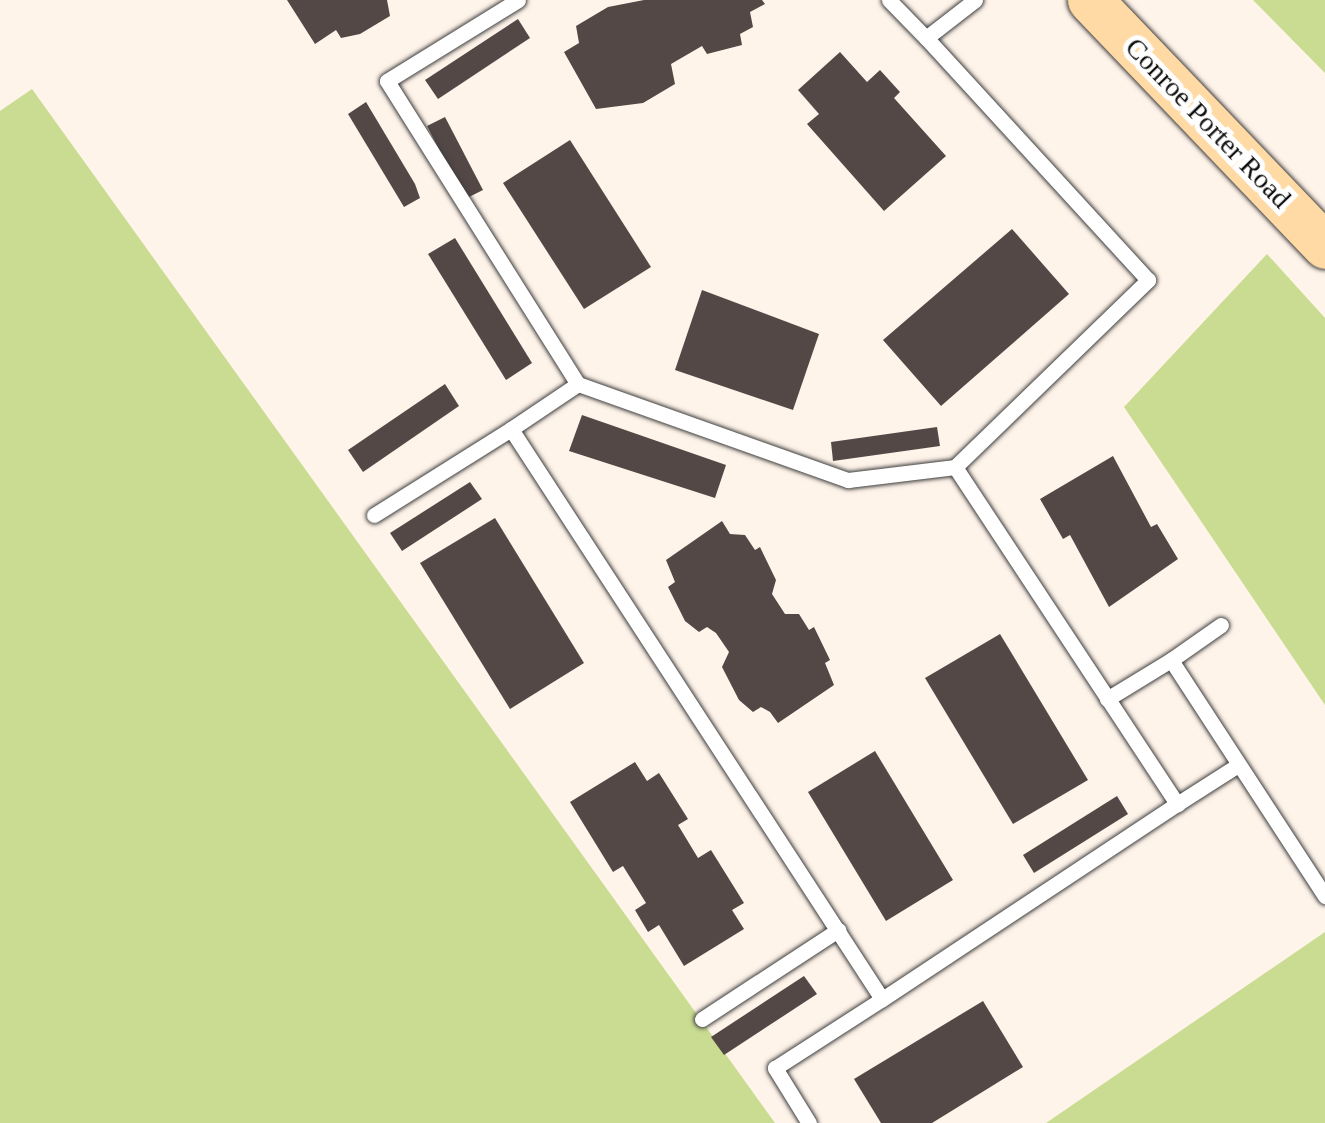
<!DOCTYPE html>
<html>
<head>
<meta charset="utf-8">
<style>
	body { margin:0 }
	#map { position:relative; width:1325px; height:1123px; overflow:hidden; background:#fff4ea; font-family:"Times New Roman",serif }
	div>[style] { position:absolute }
	.forest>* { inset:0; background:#c9dc91 }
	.building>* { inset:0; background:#544847 }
	.roads { filter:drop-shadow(0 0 2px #3e3e3e) drop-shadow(0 0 2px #3e3e3e) }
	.lane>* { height:15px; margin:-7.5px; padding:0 7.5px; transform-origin:7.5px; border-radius:7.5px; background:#fff }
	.secondary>* { height:45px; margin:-22.5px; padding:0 22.5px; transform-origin:22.5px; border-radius:22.5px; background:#ffdaa5 }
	span { translate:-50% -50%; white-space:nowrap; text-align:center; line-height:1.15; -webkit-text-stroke:10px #fff; paint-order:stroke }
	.street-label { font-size:28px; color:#0b0b0b }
</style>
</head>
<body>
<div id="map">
	<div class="forest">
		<i style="clip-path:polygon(1253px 0,1325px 0,1325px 73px)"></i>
		<i style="clip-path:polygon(32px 89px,775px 1123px,0 1123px,0 111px)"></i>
		<i style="clip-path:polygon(1267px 254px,1325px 318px,1325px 705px,1124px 407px)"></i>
		<i style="clip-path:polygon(1325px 932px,1325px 1123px,1046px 1123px)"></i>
	</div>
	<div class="building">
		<i style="clip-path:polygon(287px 0,387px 0,390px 16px,360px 34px,341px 38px,336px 30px,315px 44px)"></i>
		<i style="clip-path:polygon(644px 0,762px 0,765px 4px,750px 12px,753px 27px,740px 34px,742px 45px,707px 54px,702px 46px,671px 64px,675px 84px,643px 103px,596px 109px,564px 52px,579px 43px,576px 26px,608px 7px)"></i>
		<i style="clip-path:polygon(518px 19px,530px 38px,438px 99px,425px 80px)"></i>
		<i style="clip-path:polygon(840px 52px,867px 82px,880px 70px,900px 92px,894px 98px,946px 156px,884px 211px,807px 124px,819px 114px,798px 90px)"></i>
		<i style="clip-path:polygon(366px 102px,415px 184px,420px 198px,404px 207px,348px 114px)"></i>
		<i style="clip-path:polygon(445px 117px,483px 190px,465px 199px,427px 126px)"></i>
		<i style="clip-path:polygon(570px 140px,651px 267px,584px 309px,503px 183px)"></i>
		<i style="clip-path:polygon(1012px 229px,1069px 294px,941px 406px,883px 340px)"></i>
		<i style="clip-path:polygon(455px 238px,532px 363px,506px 380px,428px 254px)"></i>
		<i style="clip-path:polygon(702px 290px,819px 334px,793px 410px,675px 370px)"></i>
		<i style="clip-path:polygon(445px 384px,459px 406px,363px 472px,348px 450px)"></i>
		<i style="clip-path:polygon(582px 415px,726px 465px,715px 498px,569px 451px)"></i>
		<i style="clip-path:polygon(937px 427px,940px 446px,833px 461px,831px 442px)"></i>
		<i style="clip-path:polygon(1113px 456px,1151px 527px,1157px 524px,1178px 559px,1109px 607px,1070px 535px,1063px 539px,1040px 499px)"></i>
		<i style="clip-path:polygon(470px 482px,482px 499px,402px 551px,390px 533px)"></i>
		<i style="clip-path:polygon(495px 518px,584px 663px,510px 709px,420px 563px)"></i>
		<i style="clip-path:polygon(722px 521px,730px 534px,745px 535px,755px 550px,760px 547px,776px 580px,772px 594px,785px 614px,799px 614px,809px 630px,814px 627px,830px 660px,825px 663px,834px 685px,778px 723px,770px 712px,761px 707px,753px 712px,739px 700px,722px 667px,729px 652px,716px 633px,707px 627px,699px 632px,685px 621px,668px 587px,675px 582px,666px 560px)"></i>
		<i style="clip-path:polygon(1000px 634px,1088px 780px,1013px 824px,925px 678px)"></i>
		<i style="clip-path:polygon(875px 751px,953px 880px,886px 921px,808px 792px)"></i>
		<i style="clip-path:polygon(635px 762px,647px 781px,659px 773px,688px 819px,678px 825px,698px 858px,711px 850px,744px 903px,732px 910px,744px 929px,684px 966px,659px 925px,648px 932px,635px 910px,646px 903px,623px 866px,613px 872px,570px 802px)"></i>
		<i style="clip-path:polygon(1117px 796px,1128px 814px,1034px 873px,1023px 855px)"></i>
		<i style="clip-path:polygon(804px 976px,817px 994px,724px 1055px,711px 1037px)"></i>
		<i style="clip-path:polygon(983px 1001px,1023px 1067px,932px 1123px,881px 1123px,854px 1079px)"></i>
	</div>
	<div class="roads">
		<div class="lane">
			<i style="left:518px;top:0;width:154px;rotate:148.3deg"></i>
			<i style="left:387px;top:81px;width:358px;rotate:57.8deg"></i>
			<i style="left:889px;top:0;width:53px;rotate:45.8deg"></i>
			<i style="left:955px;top:467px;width:404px;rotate:56.6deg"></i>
			<i style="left:1177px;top:804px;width:354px;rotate:146.5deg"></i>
			<i style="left:882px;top:999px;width:680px;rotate:-123.06deg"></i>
			<i style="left:511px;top:429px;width:81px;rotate:-33.9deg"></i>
			<i style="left:578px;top:384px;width:287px;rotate:19.6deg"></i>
			<i style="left:848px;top:480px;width:108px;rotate:-6.9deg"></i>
			<i style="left:955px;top:467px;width:269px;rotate:-44.1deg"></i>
			<i style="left:1148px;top:280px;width:328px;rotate:-132.5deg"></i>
			<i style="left:926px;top:38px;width:62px;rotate:-37.8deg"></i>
			<i style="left:374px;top:515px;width:162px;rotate:-32.1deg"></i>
			<i style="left:1171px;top:660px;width:61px;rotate:-35deg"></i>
			<i style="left:1107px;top:699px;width:75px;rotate:-31.4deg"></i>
			<i style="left:1171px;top:660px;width:282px;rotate:56.9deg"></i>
			<i style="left:1177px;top:804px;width:72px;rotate:-32.6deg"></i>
			<i style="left:702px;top:1019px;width:163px;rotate:-33.2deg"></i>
			<i style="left:809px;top:1123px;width:65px;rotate:-121.7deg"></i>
			<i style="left:775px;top:1068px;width:127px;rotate:-32.8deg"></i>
		</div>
		<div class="secondary">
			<i style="left:1090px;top:0;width:340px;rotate:46.3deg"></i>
		</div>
	</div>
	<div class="street-label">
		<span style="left:1208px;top:123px;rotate:46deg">Conroe Porter Road</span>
	</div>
</div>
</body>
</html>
